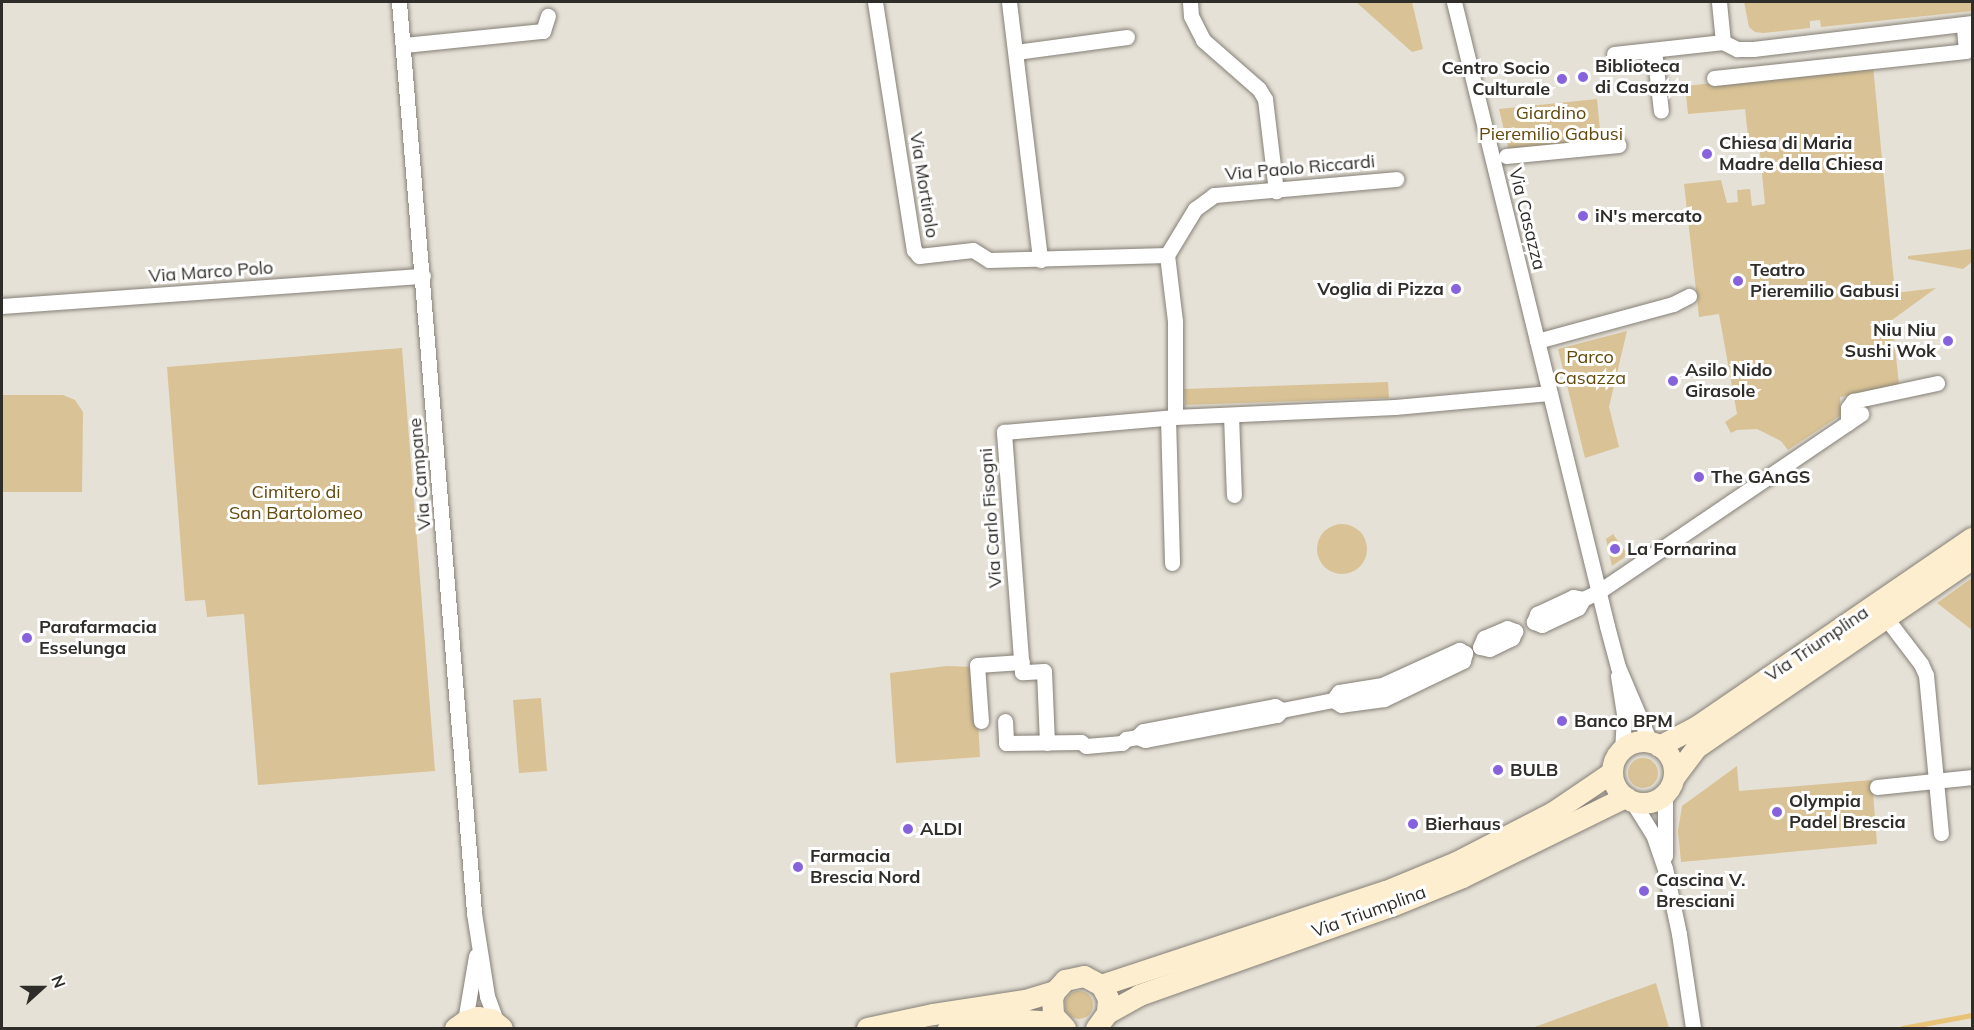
<!DOCTYPE html>
<html>
<head>
<meta charset="utf-8">
<style>
	body { margin:0 }
	#map { position:relative; width:1974px; height:1030px; overflow:hidden; background:#e6e1d7; font-family:Mulish,sans-serif }
	div>[style] { position:absolute }
	.green>* { inset:0; background:#d9c295 }
	.round { border-radius:50% }
	.stream>* { height:4.5px; margin:-2.25px; padding:0 2.25px; transform-origin:2.25px; border-radius:2.25px; background:#e8c377 }
	.roads { filter:drop-shadow(0 0 2px #858077) drop-shadow(0 0 2px #858077) }
	.street>* { height:15px; margin:-7.5px; padding:0 7.5px; transform-origin:7.5px; border-radius:7.5px; background:#fff }
	.secondary>* { height:21px; margin:-10.5px; padding:0 10.5px; transform-origin:10.5px; border-radius:10.5px; background:#fdeed0 }
	.secondary>.ring { margin:-10.5px; padding:0; box-sizing:content-box; background:none; border:21px solid #fdeed0; border-radius:50% }
	.dots>* { width:16px; height:16px; translate:-50% -50%; box-sizing:border-box; border:3px solid #fff; border-radius:50% }
	span { translate:-50% -50%; white-space:nowrap; text-align:center; line-height:1.15; -webkit-text-stroke:6px #fff; paint-order:stroke }
	.poi-label { font-size:18px; color:#2f2d29; font-weight:700 }
	.left { translate:0 -50%; text-align:left }
	.right { translate:-100% -50%; text-align:right }
	.park-label { font-size:18px; color:#61480b }
	.street-label { font-size:18px; color:#2f2d29 }
	.frame { position:absolute; inset:0; border:3px solid #2f2d29; pointer-events:none }
	.north { position:absolute; left:12px; top:958px; width:60px; height:60px; -webkit-text-stroke:4px #fff; paint-order:stroke; rotate:69deg; font-size:16px; font-weight:700; line-height:24px; text-align:center; color:#2f2d29 }
	.north::after { content:''; display:block; margin:auto; width:21px; height:27px; background:#2f2d29; clip-path:polygon(50% 0,100% 100%,50% 72%,0 100%) }
</style>
</head>
<body>
<div id="map">
	<div class="green">
		<i style="clip-path:polygon(1356px 2px,1412px 2px,1423px 49px,1412px 52px)"></i>
		<i style="clip-path:polygon(1744px 2px,1972px 2px,1972px 11px,1821px 27px,1820px 20px,1810px 21px,1810px 28px,1763px 33px,1755px 32px,1749px 27px)"></i>
		<i style="clip-path:polygon(1873px 66px,1895px 293px,1936px 288px,1892px 320px,1899px 384px,1923px 384px,1840px 397px,1841px 415px,1788px 450px,1781px 441px,1757px 429px,1737px 430px,1731px 433px,1725px 422px,1737px 414px,1719px 314px,1699px 317px,1684px 184px,1721px 180px,1727px 203px,1738px 202px,1737px 190px,1750px 189px,1752px 206px,1765px 204px,1759px 144px,1749px 145px,1745px 109px,1688px 114px,1685px 86px)"></i>
		<i style="clip-path:polygon(1597px 99px,1601px 140px,1509px 151px,1499px 109px)"></i>
		<i style="clip-path:polygon(1972px 249px,1972px 262px,1963px 269px,1908px 259px,1908px 256px)"></i>
		<i style="clip-path:polygon(1627px 331px,1609px 407px,1619px 447px,1585px 458px,1558px 349px)"></i>
		<i style="clip-path:polygon(402px 348px,435px 771px,258px 785px,244px 614px,207px 617px,205px 600px,185px 601px,167px 367px)"></i>
		<i style="clip-path:polygon(1388px 382px,1389px 398px,1185px 405px,1184px 389px)"></i>
		<i style="clip-path:polygon(2px 395px,63px 395px,75px 400px,83px 412px,82px 492px,2px 492px)"></i>
		<i class="round" style="left:1317px;top:524px;width:50px;height:50px"></i>
		<i style="clip-path:polygon(1613px 534px,1628px 555px,1612px 566px,1606px 539px)"></i>
		<i style="clip-path:polygon(1972px 578px,1972px 630px,1937px 603px)"></i>
		<i style="clip-path:polygon(947px 666px,975px 667px,980px 757px,896px 763px,890px 673px)"></i>
		<i style="clip-path:polygon(541px 698px,547px 771px,519px 773px,513px 700px)"></i>
		<i class="round" style="left:1628px;top:758px;width:30px;height:30px"></i>
		<i style="clip-path:polygon(1737px 766px,1739px 791px,1872px 780px,1877px 844px,1681px 862px,1678px 831px,1682px 806px)"></i>
		<i style="clip-path:polygon(1656px 983px,1669px 1028px,1532px 1028px,1614px 998px)"></i>
		<i class="round" style="left:1065px;top:991px;width:28px;height:28px"></i>
	</div>
	<div class="stream">
		<i style="left:1902px;top:1028px;width:71px;rotate:-10.5deg"></i>
	</div>
	<div class="roads">
		<div class="street">
			<i style="left:399px;top:2px;width:914px;rotate:85.29deg"></i>
			<i style="left:474px;top:913px;width:84px;rotate:81.1deg"></i>
			<i style="left:487px;top:996px;width:29px;rotate:70deg"></i>
			<i style="left:875px;top:2px;width:251px;rotate:81.1deg"></i>
			<i style="left:914px;top:250px;width:8px;rotate:50deg"></i>
			<i style="left:919px;top:256px;width:54px;rotate:-6.3deg"></i>
			<i style="left:973px;top:250px;width:19px;rotate:32deg"></i>
			<i style="left:989px;top:260px;width:178px;rotate:-1.6deg"></i>
			<i style="left:1009px;top:2px;width:260px;rotate:83.1deg"></i>
			<i style="left:1190px;top:2px;width:14px;rotate:86deg"></i>
			<i style="left:1191px;top:16px;width:27px;rotate:63deg"></i>
			<i style="left:1203px;top:40px;width:74px;rotate:41.2deg"></i>
			<i style="left:1259px;top:89px;width:12px;rotate:59deg"></i>
			<i style="left:1265px;top:99px;width:93px;rotate:83.2deg"></i>
			<i style="left:1454px;top:2px;width:642px;rotate:76.22deg"></i>
			<i style="left:1607px;top:626px;width:42px;rotate:75deg"></i>
			<i style="left:1618px;top:667px;width:82px;rotate:66.9deg"></i>
			<i style="left:1719px;top:2px;width:40px;rotate:84.3deg"></i>
			<i style="left:404px;top:45px;width:140px;rotate:-5.8deg"></i>
			<i style="left:543px;top:31px;width:16px;rotate:-72deg"></i>
			<i style="left:1654px;top:50px;width:61px;rotate:83.5deg"></i>
			<i style="left:1016px;top:52px;width:112px;rotate:-7.7deg"></i>
			<i style="left:1614px;top:54px;width:110px;rotate:-6.3deg"></i>
			<i style="left:1723px;top:42px;width:16px;rotate:27deg"></i>
			<i style="left:1737px;top:49px;width:16px"></i>
			<i style="left:1753px;top:49px;width:221px;rotate:-6.8deg"></i>
			<i style="left:1714px;top:78px;width:253px;rotate:-6.1deg"></i>
			<i style="left:1966px;top:51px;width:23px;rotate:-95deg"></i>
			<i style="left:1506px;top:156px;width:113px;rotate:-5.6deg"></i>
			<i style="left:2px;top:306px;width:422px;rotate:-4.1deg"></i>
			<i style="left:1537px;top:341px;width:141px;rotate:-15.2deg"></i>
			<i style="left:1673px;top:304px;width:18px;rotate:-27deg"></i>
			<i style="left:1231px;top:415px;width:80px;rotate:87.9deg"></i>
			<i style="left:1175px;top:417px;width:96px;rotate:-90deg"></i>
			<i style="left:1175px;top:321px;width:66px;rotate:-96.9deg"></i>
			<i style="left:1167px;top:255px;width:54px;rotate:-58.7deg"></i>
			<i style="left:1195px;top:209px;width:24px;rotate:-36deg"></i>
			<i style="left:1214px;top:195px;width:183px;rotate:-5deg"></i>
			<i style="left:1168px;top:418px;width:145px;rotate:88.4deg"></i>
			<i style="left:1848px;top:423px;width:15px;rotate:-90deg"></i>
			<i style="left:1848px;top:408px;width:9px;rotate:-54deg"></i>
			<i style="left:1853px;top:401px;width:86px;rotate:-12.1deg"></i>
			<i style="left:1583px;top:599px;width:10px;rotate:119deg"></i>
			<i style="left:1578px;top:608px;width:40px;rotate:155deg"></i>
			<i style="left:1542px;top:625px;width:9px;rotate:-159deg"></i>
			<i style="left:1534px;top:622px;width:9px;rotate:-69deg"></i>
			<i style="left:1537px;top:614px;width:40px;rotate:-25deg"></i>
			<i style="left:1573px;top:597px;width:10px;rotate:11deg"></i>
			<i style="left:1583px;top:599px;width:17px;rotate:-25deg"></i>
			<i style="left:1598px;top:592px;width:318px;rotate:-34.1deg"></i>
			<i style="left:1886px;top:618px;width:58px;rotate:52.7deg"></i>
			<i style="left:1921px;top:664px;width:12px;rotate:66deg"></i>
			<i style="left:1926px;top:675px;width:159px;rotate:84.6deg"></i>
			<i style="left:1507px;top:628px;width:9px;rotate:21deg"></i>
			<i style="left:1515px;top:631px;width:8px;rotate:113deg"></i>
			<i style="left:1512px;top:638px;width:25px;rotate:154deg"></i>
			<i style="left:1489px;top:649px;width:9px;rotate:-167deg"></i>
			<i style="left:1480px;top:647px;width:10px;rotate:-66deg"></i>
			<i style="left:1484px;top:638px;width:25px;rotate:-23deg"></i>
			<i style="left:1459px;top:650px;width:7px;rotate:27deg"></i>
			<i style="left:1465px;top:653px;width:8px;rotate:104deg"></i>
			<i style="left:1463px;top:661px;width:88px;rotate:154.3deg"></i>
			<i style="left:1384px;top:699px;width:43px;rotate:172.1deg"></i>
			<i style="left:1341px;top:705px;width:9px;rotate:-148deg"></i>
			<i style="left:1333px;top:700px;width:10px;rotate:-53deg"></i>
			<i style="left:1339px;top:692px;width:44px;rotate:-9.2deg"></i>
			<i style="left:1382px;top:685px;width:85px;rotate:-24.4deg"></i>
			<i style="left:1618px;top:676px;width:39px;rotate:81deg"></i>
			<i style="left:1624px;top:715px;width:35px;rotate:93deg"></i>
			<i style="left:1275px;top:706px;width:8px;rotate:30deg"></i>
			<i style="left:1282px;top:710px;width:7px;rotate:135deg"></i>
			<i style="left:1277px;top:715px;width:134px;rotate:169.3deg"></i>
			<i style="left:1145px;top:740px;width:9px;rotate:-159deg"></i>
			<i style="left:1137px;top:737px;width:8px;rotate:-45deg"></i>
			<i style="left:1143px;top:731px;width:134px;rotate:-10.7deg"></i>
			<i style="left:1282px;top:710px;width:52px;rotate:-11.1deg"></i>
			<i style="left:981px;top:721px;width:56px;rotate:-94.1deg"></i>
			<i style="left:977px;top:665px;width:45px;rotate:-3.8deg"></i>
			<i style="left:1005px;top:721px;width:22px;rotate:87deg"></i>
			<i style="left:1006px;top:743px;width:75px;rotate:-0.8deg"></i>
			<i style="left:1081px;top:742px;width:6px;rotate:39deg"></i>
			<i style="left:1086px;top:746px;width:36px;rotate:-5deg"></i>
			<i style="left:1122px;top:743px;width:6px;rotate:-45deg"></i>
			<i style="left:1126px;top:739px;width:11px;rotate:-10deg"></i>
			<i style="left:1047px;top:743px;width:72px;rotate:-92.4deg"></i>
			<i style="left:1044px;top:671px;width:22px;rotate:177deg"></i>
			<i style="left:1022px;top:672px;width:241px;rotate:-94.3deg"></i>
			<i style="left:1004px;top:432px;width:172px;rotate:-5deg"></i>
			<i style="left:1175px;top:417px;width:220px;rotate:-2.6deg"></i>
			<i style="left:1395px;top:407px;width:155px;rotate:-5.2deg"></i>
			<i style="left:1877px;top:787px;width:96px;rotate:-6deg"></i>
			<i style="left:1632px;top:801px;width:39px;rotate:58deg"></i>
			<i style="left:1653px;top:834px;width:36px;rotate:71deg"></i>
			<i style="left:1665px;top:868px;width:67px;rotate:78deg"></i>
			<i style="left:1679px;top:934px;width:95px;rotate:81.5deg"></i>
			<i style="left:1665px;top:856px;width:62px;rotate:-90deg"></i>
			<i style="left:465px;top:1021px;width:66px;rotate:-80.4deg"></i>
		</div>
		<div class="secondary">
			<i class="ring" style="left:1612px;top:741px;width:41px;height:41px"></i>
			<i style="left:1659px;top:746px;width:43px;rotate:-27.8deg"></i>
			<i style="left:1697px;top:726px;width:333px;rotate:-34.4deg"></i>
			<i style="left:1674px;top:777px;width:38px;rotate:-53deg"></i>
			<i style="left:1697px;top:747px;width:333px;rotate:-34.4deg"></i>
			<i style="left:1101px;top:985px;width:300px;rotate:-18.3deg"></i>
			<i style="left:1386px;top:891px;width:76px;rotate:-22.5deg"></i>
			<i style="left:1456px;top:862px;width:109px;rotate:-27.3deg"></i>
			<i style="left:1553px;top:812px;width:71px;rotate:-34.1deg"></i>
			<i style="left:1107px;top:1013px;width:37px;rotate:-29deg"></i>
			<i style="left:1139px;top:995px;width:267px;rotate:-19.5deg"></i>
			<i style="left:1391px;top:906px;width:77px;rotate:-22.2deg"></i>
			<i style="left:1462px;top:877px;width:182px;rotate:-26.1deg"></i>
			<i style="left:455px;top:1028px;width:12px;rotate:-35deg"></i>
			<i style="left:465px;top:1021px;width:14px;rotate:-17deg"></i>
			<i style="left:478px;top:1017px;width:13px;rotate:9deg"></i>
			<i style="left:491px;top:1019px;width:14px;rotate:39deg"></i>
			<i style="left:867px;top:1028px;width:67px;rotate:-12deg"></i>
			<i style="left:933px;top:1014px;width:93px;rotate:-8.7deg"></i>
			<i style="left:1025px;top:1000px;width:31px;rotate:-17deg"></i>
			<i style="left:948px;top:1028px;width:77px;rotate:-5.9deg"></i>
			<i style="left:1025px;top:1020px;width:32px;rotate:4deg"></i>
			<i style="left:1065px;top:1028px;width:18px;rotate:-133deg"></i>
			<i style="left:1053px;top:1015px;width:17px;rotate:-93deg"></i>
			<i style="left:1052px;top:998px;width:8px;rotate:-67deg"></i>
			<i style="left:1055px;top:991px;width:15px;rotate:-48deg"></i>
			<i style="left:1065px;top:980px;width:19px;rotate:-12deg"></i>
			<i style="left:1084px;top:976px;width:19px;rotate:28deg"></i>
			<i style="left:1101px;top:985px;width:15px;rotate:62deg"></i>
			<i style="left:1108px;top:998px;width:15px;rotate:94deg"></i>
			<i style="left:1107px;top:1013px;width:19px;rotate:126deg"></i>
		</div>
	</div>
	<div class="dots">
		<i style="left:1583px;top:77px;background:#8762dd"></i>
		<i style="left:1562px;top:79px;background:#8762dd"></i>
		<i style="left:1707px;top:154px;background:#8762dd"></i>
		<i style="left:1583px;top:216px;background:#8762dd"></i>
		<i style="left:1738px;top:281px;background:#8762dd"></i>
		<i style="left:1456px;top:289px;background:#8762dd"></i>
		<i style="left:1948px;top:341px;background:#8762dd"></i>
		<i style="left:1673px;top:381px;background:#8762dd"></i>
		<i style="left:1699px;top:477px;background:#8762dd"></i>
		<i style="left:1615px;top:549px;background:#8762dd"></i>
		<i style="left:27px;top:638px;background:#8762dd"></i>
		<i style="left:1562px;top:721px;background:#8762dd"></i>
		<i style="left:1498px;top:770px;background:#8762dd"></i>
		<i style="left:1777px;top:812px;background:#8762dd"></i>
		<i style="left:1413px;top:824px;background:#8762dd"></i>
		<i style="left:908px;top:829px;background:#8762dd"></i>
		<i style="left:798px;top:867px;background:#8762dd"></i>
		<i style="left:1644px;top:891px;background:#8762dd"></i>
	</div>
	<div class="poi-label">
		<span class="left" style="left:1595px;top:77px">Biblioteca<br>di Casazza</span>
		<span class="right" style="left:1550px;top:79px">Centro Socio<br>Culturale</span>
		<span class="left" style="left:1719px;top:154px">Chiesa di Maria<br>Madre della Chiesa</span>
		<span class="left" style="left:1595px;top:216px">iN's mercato</span>
		<span class="left" style="left:1750px;top:281px">Teatro<br>Pieremilio Gabusi</span>
		<span class="right" style="left:1444px;top:289px">Voglia di Pizza</span>
		<span class="right" style="left:1936px;top:341px">Niu Niu<br>Sushi Wok</span>
		<span class="left" style="left:1685px;top:381px">Asilo Nido<br>Girasole</span>
		<span class="left" style="left:1711px;top:477px">The GAnGS</span>
		<span class="left" style="left:1627px;top:549px">La Fornarina</span>
		<span class="left" style="left:39px;top:638px">Parafarmacia<br>Esselunga</span>
		<span class="left" style="left:1574px;top:721px">Banco BPM</span>
		<span class="left" style="left:1510px;top:770px">BULB</span>
		<span class="left" style="left:1789px;top:812px">Olympia<br>Padel Brescia</span>
		<span class="left" style="left:1425px;top:824px">Bierhaus</span>
		<span class="left" style="left:920px;top:829px">ALDI</span>
		<span class="left" style="left:810px;top:867px">Farmacia<br>Brescia Nord</span>
		<span class="left" style="left:1656px;top:891px">Cascina V.<br>Bresciani</span>
	</div>
	<div class="park-label">
		<span style="left:1551px;top:124px">Giardino<br>Pieremilio Gabusi</span>
		<span style="left:1590px;top:368px">Parco<br>Casazza</span>
		<span style="left:296px;top:503px">Cimitero di<br>San Bartolomeo</span>
	</div>
	<div class="street-label">
		<span style="left:1300px;top:168px;rotate:-5deg">Via Paolo Riccardi</span>
		<span style="left:924px;top:185px;rotate:81deg">Via Mortirolo</span>
		<span style="left:1527px;top:219px;rotate:76deg">Via Casazza</span>
		<span style="left:211px;top:272px;rotate:-4deg">Via Marco Polo</span>
		<span style="left:420px;top:474px;rotate:-95deg">Via Campane</span>
		<span style="left:991px;top:518px;rotate:-94deg">Via Carlo Fisogni</span>
		<span style="left:1817px;top:644px;rotate:-34deg">Via Triumplina</span>
		<span style="left:1369px;top:912px;rotate:-20deg">Via Triumplina</span>
	</div>
	<div class="frame"></div>
	<div class="north">N</div>
</div>
</body>
</html>
